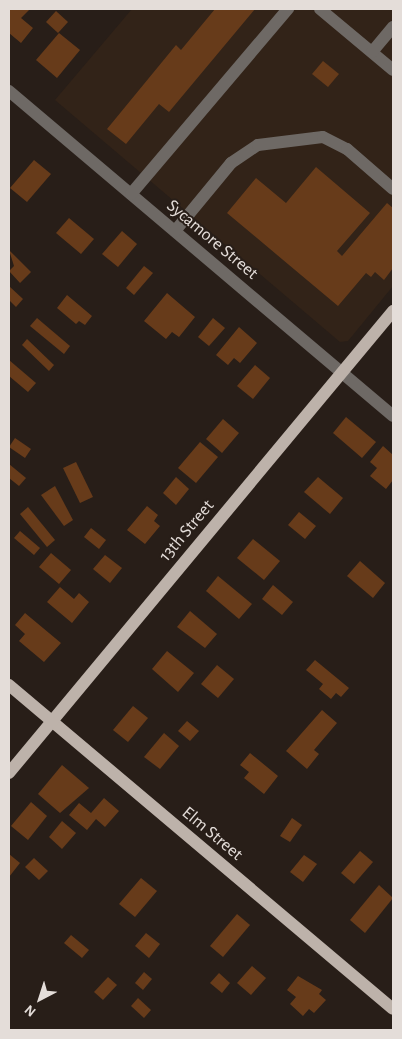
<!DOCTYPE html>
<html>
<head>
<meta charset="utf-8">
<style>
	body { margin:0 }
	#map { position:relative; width:402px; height:1039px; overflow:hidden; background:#281e18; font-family:"Alegreya Sans",sans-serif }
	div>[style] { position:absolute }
	.built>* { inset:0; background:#322318 }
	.building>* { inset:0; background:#673b1a }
	.minor>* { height:12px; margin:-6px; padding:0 6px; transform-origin:6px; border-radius:6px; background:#6e6965 }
	.major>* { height:12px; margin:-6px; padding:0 6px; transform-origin:6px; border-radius:6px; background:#bdb2aa }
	span { translate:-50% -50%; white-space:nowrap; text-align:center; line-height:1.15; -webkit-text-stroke:4px #281e18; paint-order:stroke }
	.street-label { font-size:18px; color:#e4ddd9 }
	.frame { position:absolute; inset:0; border:10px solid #e4ddd9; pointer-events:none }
	.north { position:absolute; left:15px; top:974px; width:50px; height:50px; -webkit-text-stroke:4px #281e18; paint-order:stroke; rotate:220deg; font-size:14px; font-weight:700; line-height:20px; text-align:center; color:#e4ddd9 }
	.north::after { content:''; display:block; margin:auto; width:18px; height:22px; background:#e4ddd9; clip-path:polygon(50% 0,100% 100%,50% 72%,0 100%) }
</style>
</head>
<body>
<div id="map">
	<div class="built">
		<i style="clip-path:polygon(132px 9px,393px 9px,393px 286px,348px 341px,340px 342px,55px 100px)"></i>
	</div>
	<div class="building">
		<i style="clip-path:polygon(9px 9px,30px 9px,21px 18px,33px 28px,21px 43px,9px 33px)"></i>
		<i style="clip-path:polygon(215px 9px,255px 9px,169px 112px,159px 104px,126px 144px,107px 129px,176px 45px,181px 50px)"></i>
		<i style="clip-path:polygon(56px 11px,68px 22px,58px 33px,46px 22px)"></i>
		<i style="clip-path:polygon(59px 33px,80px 50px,57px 78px,36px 60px)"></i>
		<i style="clip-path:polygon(323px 61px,339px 74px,328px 87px,312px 74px)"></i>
		<i style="clip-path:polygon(34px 160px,51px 174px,27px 202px,10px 188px)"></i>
		<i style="clip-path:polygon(316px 167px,370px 213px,337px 251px,342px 256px,387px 203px,393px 208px,393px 268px,384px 280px,375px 272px,371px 277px,366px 273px,338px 306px,227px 213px,256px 178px,286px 203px)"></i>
		<i style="clip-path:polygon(69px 218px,94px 239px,81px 254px,56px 233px)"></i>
		<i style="clip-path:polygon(122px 231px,137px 244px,118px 267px,102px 254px)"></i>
		<i style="clip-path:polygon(9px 250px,31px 272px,20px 283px,9px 271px,14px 266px)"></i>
		<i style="clip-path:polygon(144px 266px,153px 273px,134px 295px,126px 288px)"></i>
		<i style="clip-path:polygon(9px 286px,23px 299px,16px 307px,9px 300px)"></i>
		<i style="clip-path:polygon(167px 293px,195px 317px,179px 337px,172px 332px,166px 339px,144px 321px)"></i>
		<i style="clip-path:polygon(67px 295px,92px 316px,85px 325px,79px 321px,76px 324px,57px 308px)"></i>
		<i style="clip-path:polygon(37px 318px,70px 346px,64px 354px,30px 326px)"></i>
		<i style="clip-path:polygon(213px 318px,225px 328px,209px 346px,198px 337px)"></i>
		<i style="clip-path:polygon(239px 327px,257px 343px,240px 363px,234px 358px,228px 365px,216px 355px)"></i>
		<i style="clip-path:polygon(27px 339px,54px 365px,49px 371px,22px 345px)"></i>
		<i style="clip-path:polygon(9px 360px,36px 383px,28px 392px,9px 376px)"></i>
		<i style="clip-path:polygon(255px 365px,270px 378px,253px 399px,237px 386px)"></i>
		<i style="clip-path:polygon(346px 417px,376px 442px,362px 458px,333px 433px)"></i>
		<i style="clip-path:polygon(223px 419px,239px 433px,222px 453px,206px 439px)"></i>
		<i style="clip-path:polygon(15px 438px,31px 449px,25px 458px,9px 447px)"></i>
		<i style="clip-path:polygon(200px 442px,218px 457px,196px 483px,178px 468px)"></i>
		<i style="clip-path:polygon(383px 446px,393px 455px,393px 480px,386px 489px,370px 476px,377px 468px,370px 462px)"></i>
		<i style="clip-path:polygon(76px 462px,93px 497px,80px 503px,63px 468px)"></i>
		<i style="clip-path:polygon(9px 464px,26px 478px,19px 486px,9px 478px)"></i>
		<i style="clip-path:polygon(176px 477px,189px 489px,176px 505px,163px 493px)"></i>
		<i style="clip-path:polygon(318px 477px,343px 498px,330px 514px,304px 492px)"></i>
		<i style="clip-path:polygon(55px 486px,73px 520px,64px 526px,41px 495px)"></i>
		<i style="clip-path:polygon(147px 506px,158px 515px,154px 521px,160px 526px,145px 544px,127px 530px)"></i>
		<i style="clip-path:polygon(28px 507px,55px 540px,47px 547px,20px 514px)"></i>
		<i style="clip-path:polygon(299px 512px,316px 526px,305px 539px,288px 525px)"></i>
		<i style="clip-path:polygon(91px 528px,106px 540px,99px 549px,84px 537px)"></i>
		<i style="clip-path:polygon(20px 531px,40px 548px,34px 555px,14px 538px)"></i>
		<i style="clip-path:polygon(253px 539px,280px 561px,264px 580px,237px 558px)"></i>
		<i style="clip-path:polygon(51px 553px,71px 570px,59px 584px,39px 567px)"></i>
		<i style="clip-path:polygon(105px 555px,122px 568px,110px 583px,93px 569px)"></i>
		<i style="clip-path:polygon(360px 561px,385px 583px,373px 598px,347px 576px)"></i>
		<i style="clip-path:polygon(218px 576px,252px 604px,239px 619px,206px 591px)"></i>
		<i style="clip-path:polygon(273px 585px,293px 602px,282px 615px,262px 599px)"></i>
		<i style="clip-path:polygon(60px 587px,74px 599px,79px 593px,89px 602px,72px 623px,47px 602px)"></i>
		<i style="clip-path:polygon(190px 611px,217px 634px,205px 648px,177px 627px)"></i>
		<i style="clip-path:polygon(25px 613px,61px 643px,44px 662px,19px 641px,25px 634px,15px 625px)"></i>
		<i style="clip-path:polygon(167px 651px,194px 673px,178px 692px,152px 669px)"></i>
		<i style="clip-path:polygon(315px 660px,349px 688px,341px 697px,336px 693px,331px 699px,319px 689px,323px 684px,306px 670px)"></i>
		<i style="clip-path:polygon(217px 665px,234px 679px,218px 698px,201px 684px)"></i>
		<i style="clip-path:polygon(133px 706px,148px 718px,128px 742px,113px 730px)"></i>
		<i style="clip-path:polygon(322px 710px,337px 723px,314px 750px,319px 754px,307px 769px,286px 751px)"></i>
		<i style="clip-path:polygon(187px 721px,199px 731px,190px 741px,178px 731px)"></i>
		<i style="clip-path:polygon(164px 733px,179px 746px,160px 769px,144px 757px)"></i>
		<i style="clip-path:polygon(250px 753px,278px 776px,264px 794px,244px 778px,249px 772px,240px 765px)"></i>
		<i style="clip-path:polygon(62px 765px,89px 788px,60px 813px,38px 794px)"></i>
		<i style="clip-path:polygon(104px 798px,119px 811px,105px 827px,96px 819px,87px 830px,69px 815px,79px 803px,91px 813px)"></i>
		<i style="clip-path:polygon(31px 802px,47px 816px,28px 840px,11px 826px)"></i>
		<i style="clip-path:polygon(292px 818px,302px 825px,290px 842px,280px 836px)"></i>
		<i style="clip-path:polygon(62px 821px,76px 833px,62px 849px,49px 837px)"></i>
		<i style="clip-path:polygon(360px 851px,373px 862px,354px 884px,341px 873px)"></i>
		<i style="clip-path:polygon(9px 854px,20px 863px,9px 877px)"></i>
		<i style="clip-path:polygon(304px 855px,317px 864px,303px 882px,290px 872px)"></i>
		<i style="clip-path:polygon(34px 858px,48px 871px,39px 880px,25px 867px)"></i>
		<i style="clip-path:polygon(141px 878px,157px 891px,135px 917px,119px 904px)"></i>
		<i style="clip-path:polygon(379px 885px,393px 898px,365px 933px,350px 920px)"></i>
		<i style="clip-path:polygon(237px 914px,250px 925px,223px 957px,210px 946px)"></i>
		<i style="clip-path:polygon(146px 933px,160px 944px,149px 958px,135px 946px)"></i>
		<i style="clip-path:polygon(71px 935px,89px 950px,82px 958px,64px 943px)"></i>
		<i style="clip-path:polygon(252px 966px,266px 978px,251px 995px,237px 983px)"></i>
		<i style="clip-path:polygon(144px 972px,152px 979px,143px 990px,135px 983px)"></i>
		<i style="clip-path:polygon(219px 973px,230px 983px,222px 993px,210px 983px)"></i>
		<i style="clip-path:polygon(298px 976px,322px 990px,319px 994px,326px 1000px,314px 1013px,309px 1009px,303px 1016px,290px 1004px,296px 997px,287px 990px)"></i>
		<i style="clip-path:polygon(108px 977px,117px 985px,103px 1000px,94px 992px)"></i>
		<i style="clip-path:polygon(138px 998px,151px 1010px,144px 1018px,131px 1006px)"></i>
	</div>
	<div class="minor">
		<i style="left:320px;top:9px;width:95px;rotate:39.9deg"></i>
		<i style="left:372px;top:52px;width:33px;rotate:-50deg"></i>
		<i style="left:9px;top:91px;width:503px;rotate:40.24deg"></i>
		<i style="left:131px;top:194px;width:243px;rotate:-49.7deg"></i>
		<i style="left:175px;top:231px;width:88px;rotate:-50.5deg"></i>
		<i style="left:231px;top:163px;width:32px;rotate:-34deg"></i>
		<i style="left:258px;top:145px;width:65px;rotate:-7deg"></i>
		<i style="left:323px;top:137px;width:27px;rotate:27deg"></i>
		<i style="left:347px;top:149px;width:61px;rotate:41deg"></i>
	</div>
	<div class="major">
		<i style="left:9px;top:685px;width:502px;rotate:40.16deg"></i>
		<i style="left:9px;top:773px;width:601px;rotate:-50.27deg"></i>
	</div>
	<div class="street-label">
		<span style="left:212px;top:240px;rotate:40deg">Sycamore Street</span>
		<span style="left:187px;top:531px;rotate:-50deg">13th Street</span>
		<span style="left:212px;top:834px;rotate:40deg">Elm Street</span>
	</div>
	<div class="frame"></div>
	<div class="north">N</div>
</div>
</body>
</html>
